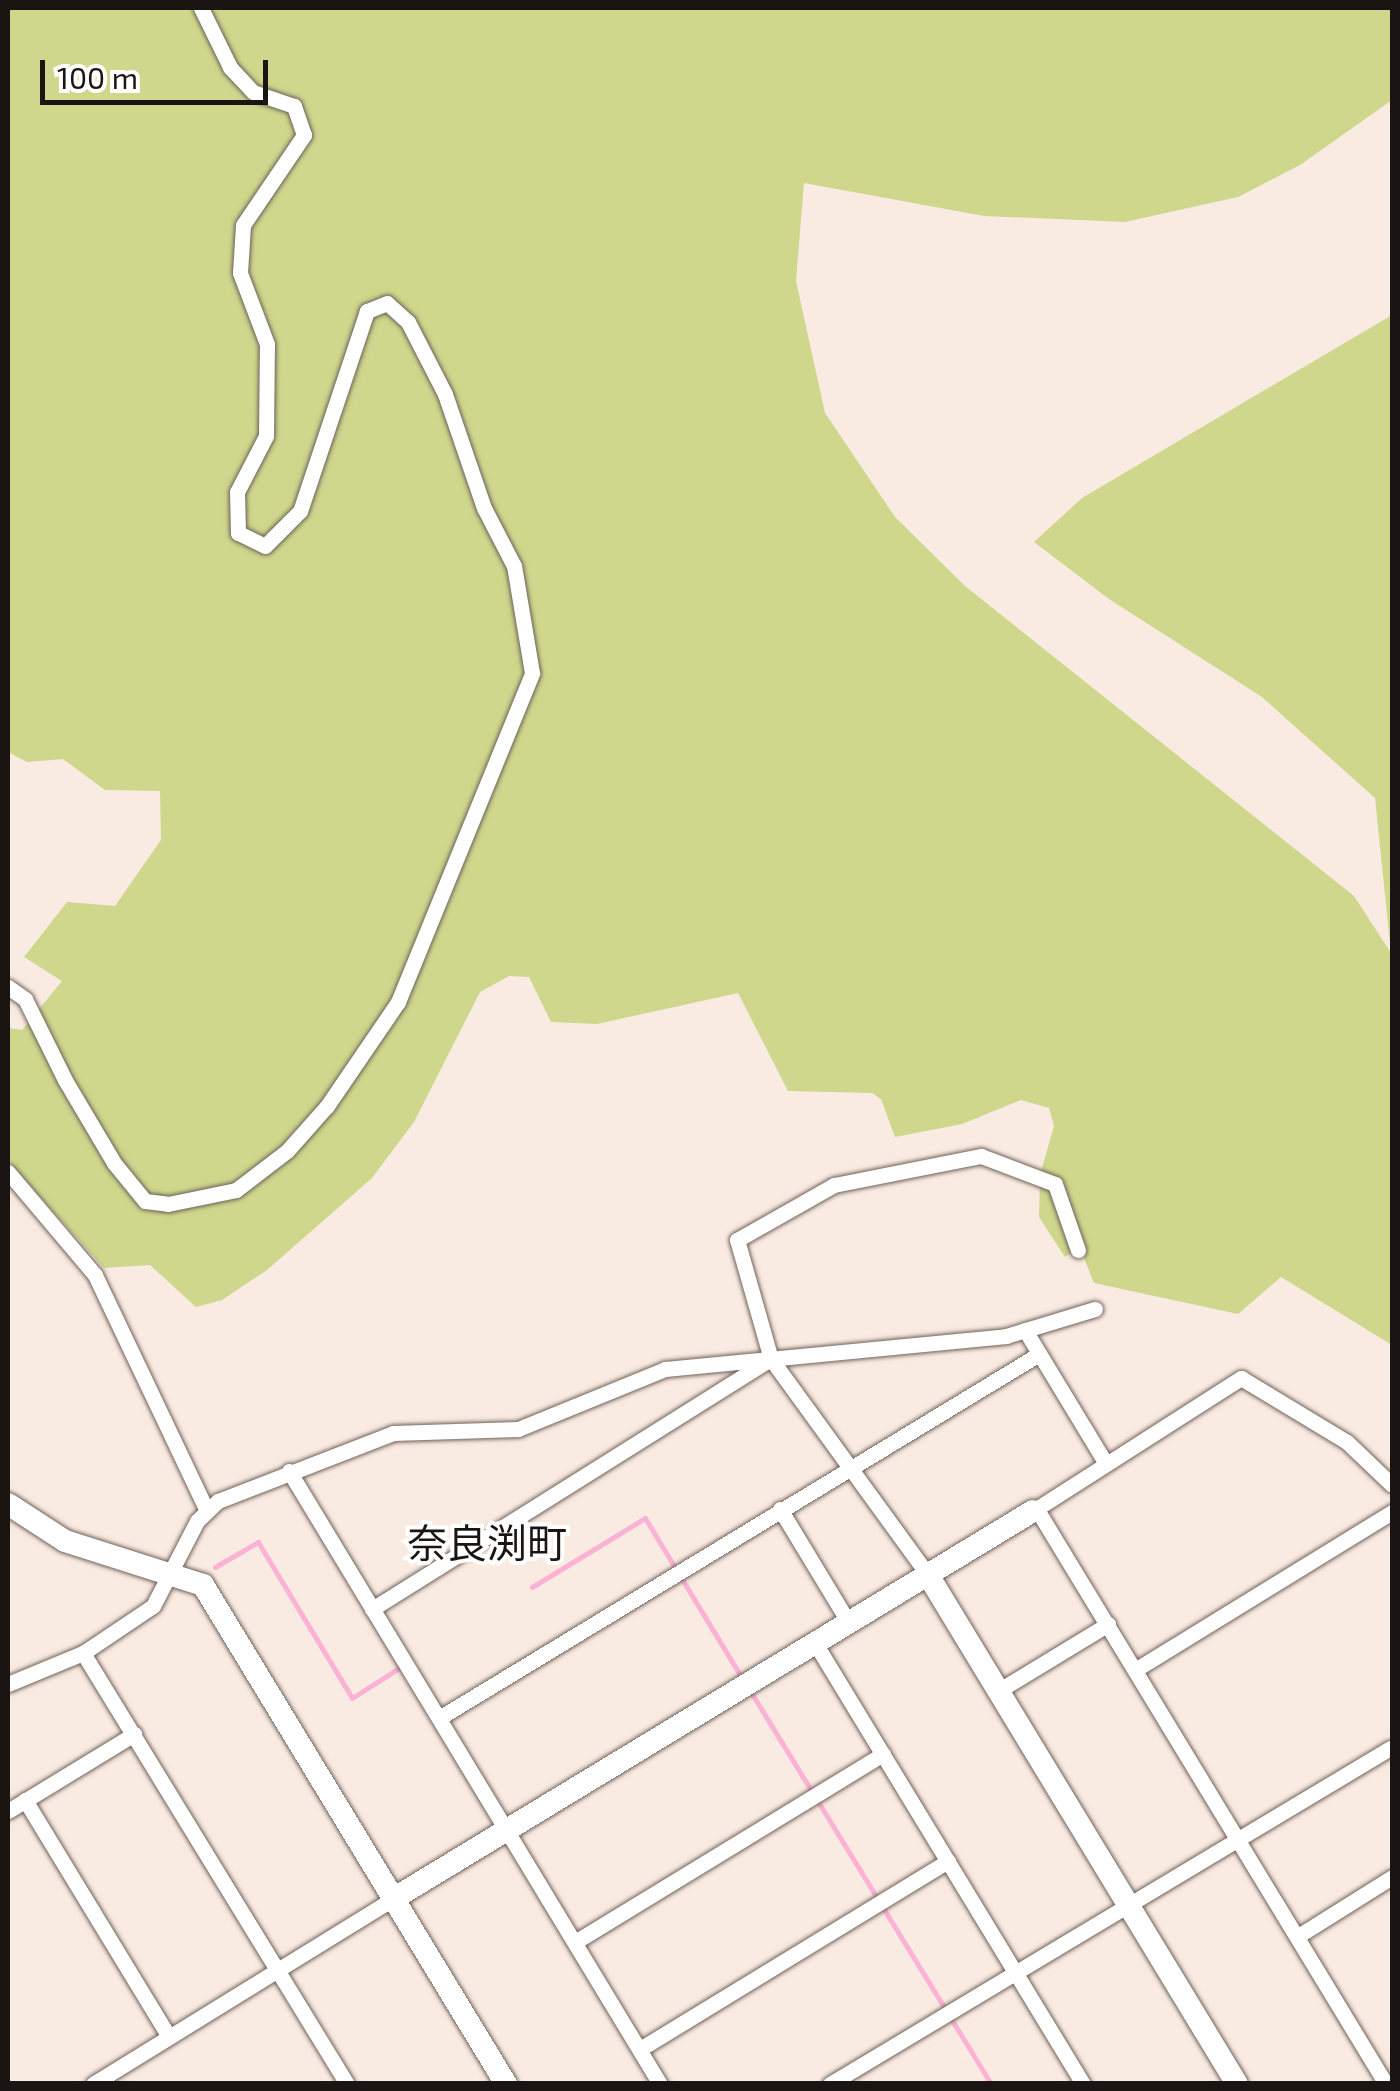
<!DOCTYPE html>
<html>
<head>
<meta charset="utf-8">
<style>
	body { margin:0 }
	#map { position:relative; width:1400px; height:2091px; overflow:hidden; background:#faebe2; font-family:"Exo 2","Noto Sans JP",sans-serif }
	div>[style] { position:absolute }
	.green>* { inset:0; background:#ced78c }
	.stream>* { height:5px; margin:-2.5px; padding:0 2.5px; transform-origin:2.5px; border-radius:2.5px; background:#fbb2d5 }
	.roads { filter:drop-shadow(0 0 2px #6f625a) drop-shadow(0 0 2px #6f625a) }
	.street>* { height:15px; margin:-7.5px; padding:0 7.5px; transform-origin:7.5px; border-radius:7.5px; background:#fff }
	.secondary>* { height:22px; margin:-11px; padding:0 11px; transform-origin:11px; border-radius:11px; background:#fff }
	span { translate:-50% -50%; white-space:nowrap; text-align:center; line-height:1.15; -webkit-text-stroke:8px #fff; paint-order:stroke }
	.quarter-label { font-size:40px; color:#1a1512 }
	.frame { position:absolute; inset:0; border:10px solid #1a1512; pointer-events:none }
	.scale { position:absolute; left:40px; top:60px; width:228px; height:45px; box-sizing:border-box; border:5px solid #1a1512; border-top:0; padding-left:12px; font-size:30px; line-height:35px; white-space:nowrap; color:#1a1512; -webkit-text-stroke:8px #fff; paint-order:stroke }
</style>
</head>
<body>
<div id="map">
	<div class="green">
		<i style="clip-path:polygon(8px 8px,1392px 8px,1392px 100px,1300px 165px,1238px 197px,1125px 222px,984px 216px,804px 183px,796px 281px,825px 413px,895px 517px,965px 586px,1354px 896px,1391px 953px,1375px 798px,1262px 697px,1109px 599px,1034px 542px,1082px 498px,1392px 315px,1392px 1345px,1281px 1277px,1238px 1314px,1094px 1283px,1080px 1248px,1065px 1257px,1039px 1217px,1040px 1175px,1054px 1126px,1049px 1108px,1021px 1100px,962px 1124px,895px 1137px,881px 1099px,872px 1093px,788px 1091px,738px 993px,597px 1024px,551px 1022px,529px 977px,509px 976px,480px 992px,414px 1122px,372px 1178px,267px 1270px,222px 1300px,196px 1307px,150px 1265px,104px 1268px,8px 1161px,8px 1028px,22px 1030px,62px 981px,24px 957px,67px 902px,115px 906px,161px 840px,160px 791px,105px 790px,63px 759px,27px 762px,8px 752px)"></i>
	</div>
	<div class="stream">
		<i style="left:215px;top:1567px;width:50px;rotate:-30.2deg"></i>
		<i style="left:258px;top:1542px;width:182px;rotate:58.9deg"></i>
		<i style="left:352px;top:1698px;width:56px;rotate:-32.6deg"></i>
		<i style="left:532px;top:1587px;width:132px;rotate:-31.4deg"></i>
		<i style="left:645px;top:1518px;width:189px;rotate:58.8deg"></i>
		<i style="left:749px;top:1689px;width:463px;rotate:58.5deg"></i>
	</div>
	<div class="roads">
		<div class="street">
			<i style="left:8px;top:987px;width:21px;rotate:35deg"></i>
			<i style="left:25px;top:999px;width:90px;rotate:63.7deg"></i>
			<i style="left:65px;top:1080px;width:96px;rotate:59.4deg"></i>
			<i style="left:114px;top:1163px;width:49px;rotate:50.8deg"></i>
			<i style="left:145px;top:1201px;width:23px;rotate:7deg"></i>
			<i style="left:168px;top:1204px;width:69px;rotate:-11.6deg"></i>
			<i style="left:236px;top:1190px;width:64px;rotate:-37.4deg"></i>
			<i style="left:287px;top:1151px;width:60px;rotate:-48.4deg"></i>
			<i style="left:327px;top:1106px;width:126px;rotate:-55.7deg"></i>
			<i style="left:398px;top:1002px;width:355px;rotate:-67.8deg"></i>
			<i style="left:532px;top:673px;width:109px;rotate:-99.5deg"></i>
			<i style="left:514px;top:566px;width:65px;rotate:-117.3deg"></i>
			<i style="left:484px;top:508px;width:120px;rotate:-108.9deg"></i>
			<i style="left:445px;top:394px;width:81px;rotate:-117.2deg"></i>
			<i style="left:408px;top:322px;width:28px;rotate:-138deg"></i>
			<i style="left:387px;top:303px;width:22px;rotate:158deg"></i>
			<i style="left:367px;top:311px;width:211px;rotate:108.5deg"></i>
			<i style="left:300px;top:511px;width:49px;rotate:135deg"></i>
			<i style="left:265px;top:546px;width:30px;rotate:-154deg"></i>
			<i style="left:238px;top:533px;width:41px;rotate:-91.4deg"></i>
			<i style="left:237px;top:492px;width:63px;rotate:-62.6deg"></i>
			<i style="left:266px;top:436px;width:92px;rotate:-89.4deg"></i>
			<i style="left:267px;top:344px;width:76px;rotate:-110.8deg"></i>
			<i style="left:240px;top:273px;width:48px;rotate:-86.4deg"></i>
			<i style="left:243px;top:225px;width:109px;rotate:-55.9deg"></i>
			<i style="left:304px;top:135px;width:31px;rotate:-109deg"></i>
			<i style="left:294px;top:106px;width:43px;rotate:-161.1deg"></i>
			<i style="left:253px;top:92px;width:34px;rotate:-133deg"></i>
			<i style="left:230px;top:67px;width:66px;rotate:-116.2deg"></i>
			<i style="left:8px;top:1172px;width:135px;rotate:49.8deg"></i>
			<i style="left:95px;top:1275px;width:259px;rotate:64.6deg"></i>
			<i style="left:1025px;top:1330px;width:154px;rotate:58.8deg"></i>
			<i style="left:289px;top:1471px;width:717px;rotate:58.82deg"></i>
			<i style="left:1036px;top:1508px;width:674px;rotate:58.72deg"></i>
			<i style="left:780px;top:1509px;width:133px;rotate:58.8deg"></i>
			<i style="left:1033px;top:1511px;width:247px;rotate:-32.6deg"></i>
			<i style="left:1241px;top:1378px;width:124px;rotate:31.1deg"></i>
			<i style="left:1347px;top:1442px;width:62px;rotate:43.7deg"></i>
			<i style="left:928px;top:1575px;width:267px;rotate:-126deg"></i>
			<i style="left:771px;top:1359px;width:124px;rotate:-105.9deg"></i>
			<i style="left:737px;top:1240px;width:112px;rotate:-29.6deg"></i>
			<i style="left:834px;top:1185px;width:150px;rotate:-11.2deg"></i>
			<i style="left:981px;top:1156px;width:79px;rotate:20.7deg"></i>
			<i style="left:1055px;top:1184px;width:70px;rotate:70.8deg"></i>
			<i style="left:372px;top:1609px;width:471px;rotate:-32.1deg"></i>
			<i style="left:815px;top:1643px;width:516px;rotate:58.71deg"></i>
			<i style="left:83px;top:1653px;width:505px;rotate:58.51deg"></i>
			<i style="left:1135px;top:1670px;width:302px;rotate:-31.6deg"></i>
			<i style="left:8px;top:1684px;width:81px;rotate:-22.5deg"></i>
			<i style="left:83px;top:1653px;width:84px;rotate:-33.9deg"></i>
			<i style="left:153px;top:1606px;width:96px;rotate:-62.6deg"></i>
			<i style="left:197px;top:1521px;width:29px;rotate:-44deg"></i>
			<i style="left:218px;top:1501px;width:188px;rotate:-21.2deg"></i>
			<i style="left:393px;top:1433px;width:125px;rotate:-1.8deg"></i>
			<i style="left:518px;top:1429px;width:159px;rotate:-22.2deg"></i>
			<i style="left:665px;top:1369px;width:343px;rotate:-5.5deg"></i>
			<i style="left:1006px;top:1336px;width:93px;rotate:-16.9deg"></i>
			<i style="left:998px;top:1691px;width:129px;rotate:-31.3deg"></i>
			<i style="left:439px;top:1718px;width:702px;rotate:-31.24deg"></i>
			<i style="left:25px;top:1800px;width:277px;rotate:58.7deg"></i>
			<i style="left:8px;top:1811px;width:148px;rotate:-31.4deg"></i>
			<i style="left:1298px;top:1936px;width:111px;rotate:-32.1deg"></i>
			<i style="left:575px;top:1942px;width:361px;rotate:-31.4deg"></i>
			<i style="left:640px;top:2049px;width:361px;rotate:-31.4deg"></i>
			<i style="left:93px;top:2084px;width:352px;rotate:-31.7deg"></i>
			<i style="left:830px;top:2084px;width:653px;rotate:-30.96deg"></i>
		</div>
		<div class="secondary">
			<i style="left:8px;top:1504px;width:68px;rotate:33deg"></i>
			<i style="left:65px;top:1541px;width:145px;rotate:17.7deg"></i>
			<i style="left:203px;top:1585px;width:584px;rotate:58.73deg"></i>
			<i style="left:928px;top:1575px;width:595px;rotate:58.74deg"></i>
			<i style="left:393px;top:1899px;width:748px;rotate:-31.23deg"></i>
		</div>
	</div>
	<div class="quarter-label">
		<span style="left:487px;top:1542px">奈良渕町</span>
	</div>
	<div class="frame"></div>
	<div class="scale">100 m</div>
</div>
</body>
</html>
